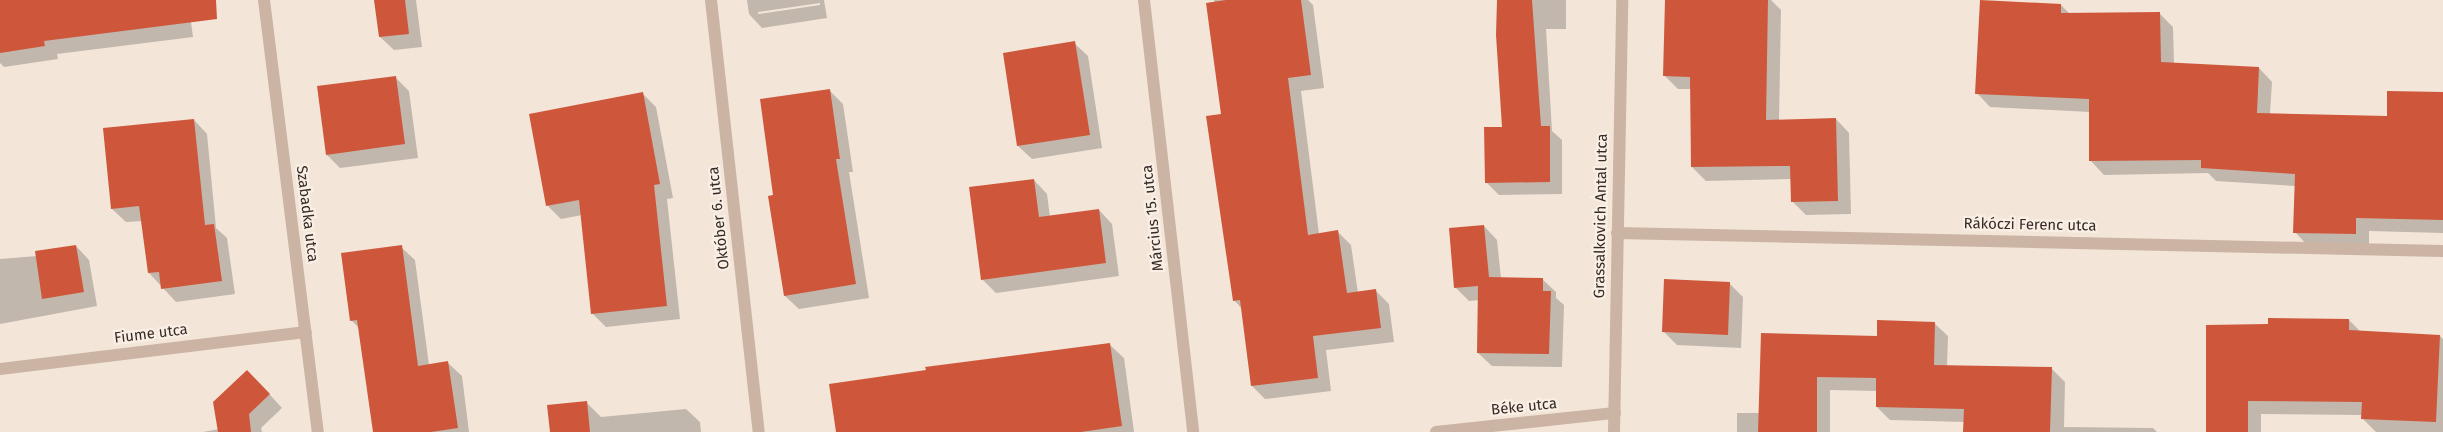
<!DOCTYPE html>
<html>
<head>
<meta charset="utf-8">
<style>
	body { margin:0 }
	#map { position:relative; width:2443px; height:432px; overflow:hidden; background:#f3e5d8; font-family:"Fira Sans",sans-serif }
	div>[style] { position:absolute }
	.shadow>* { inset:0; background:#0003 }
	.building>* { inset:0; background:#ce573b }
	.minor>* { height:12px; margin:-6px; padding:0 6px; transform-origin:6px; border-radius:6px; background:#cbb4a3 }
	span { translate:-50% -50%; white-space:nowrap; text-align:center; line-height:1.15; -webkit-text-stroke:4.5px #faefe5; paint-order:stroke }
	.street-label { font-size:15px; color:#362a26 }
</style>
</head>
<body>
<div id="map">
	<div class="shadow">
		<i style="clip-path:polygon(0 0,188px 0,193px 37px,57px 54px,58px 59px,4px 67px,0 63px)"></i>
		<i style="clip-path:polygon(375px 0,416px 0,422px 47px,394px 50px,380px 37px)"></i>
		<i style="clip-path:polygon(evenodd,747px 0,824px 0,827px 18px,762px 28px,749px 14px,747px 0,820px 3px,820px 5px,758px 14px,758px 12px,820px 3px)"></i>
		<i style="clip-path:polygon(1214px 0,1308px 0,1313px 5px,1324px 88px,1301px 91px,1319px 234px,1338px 232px,1351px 245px,1358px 293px,1375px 290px,1389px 304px,1394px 342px,1326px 350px,1331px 391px,1265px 399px,1252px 386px,1242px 309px,1234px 300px)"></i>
		<i style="clip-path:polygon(1498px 0,1566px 0,1566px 29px,1546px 29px,1552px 131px,1562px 140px,1562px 194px,1499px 195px,1486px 182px,1504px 128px)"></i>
		<i style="clip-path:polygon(1666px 0,1771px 0,1781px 10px,1779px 121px,1836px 119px,1849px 133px,1851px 214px,1806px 215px,1792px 201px,1792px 179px,1706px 181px,1692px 167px,1692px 89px,1678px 89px,1665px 76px)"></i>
		<i style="clip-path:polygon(2061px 5px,2070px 14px,2160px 14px,2173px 27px,2174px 64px,2259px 68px,2272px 82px,2270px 114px,2388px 117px,2443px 94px,2443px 233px,2369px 231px,2369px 247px,2308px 246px,2295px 232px,2296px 186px,2216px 181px,2208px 173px,2104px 175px,2091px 161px,2090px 112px,1990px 107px,1977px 93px)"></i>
		<i style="clip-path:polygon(1074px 43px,1088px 56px,1102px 148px,1032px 159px,1018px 146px)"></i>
		<i style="clip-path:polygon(395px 77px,409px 91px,418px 158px,340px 168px,327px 155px)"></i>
		<i style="clip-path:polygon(830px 91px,843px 104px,853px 172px,849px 172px,869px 298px,799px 309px,785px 296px,775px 196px)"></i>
		<i style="clip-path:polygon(643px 94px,656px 107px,673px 198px,667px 199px,680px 319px,606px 327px,592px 313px,582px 215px,561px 219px,547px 205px)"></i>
		<i style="clip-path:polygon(194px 120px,207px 134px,216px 228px,227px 238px,235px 294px,176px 302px,149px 273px,142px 221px,126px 222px,112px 209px)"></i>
		<i style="clip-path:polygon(1034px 180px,1047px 194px,1050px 217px,1099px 210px,1112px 224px,1119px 276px,996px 293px,982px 279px)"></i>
		<i style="clip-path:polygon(1484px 226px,1497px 240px,1501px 278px,1542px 279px,1556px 292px,1556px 298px,1564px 305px,1562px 367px,1492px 366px,1478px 353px,1479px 300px,1469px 301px,1455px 287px)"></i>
		<i style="clip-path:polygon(76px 246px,89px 260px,97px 306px,0 324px,0 259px,37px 256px)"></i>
		<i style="clip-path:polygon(401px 247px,415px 260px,429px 365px,448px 363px,462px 376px,469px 432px,374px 432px,360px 329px,352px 321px)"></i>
		<i style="clip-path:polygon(1729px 283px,1743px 297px,1741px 348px,1677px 345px,1663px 331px)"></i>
		<i style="clip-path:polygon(2349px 320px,2361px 332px,2440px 336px,2443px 339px,2443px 432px,2376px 432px,2362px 418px,2362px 415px,2261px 414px,2261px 432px,2207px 432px,2270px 326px)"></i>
		<i style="clip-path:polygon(1934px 323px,1948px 336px,1947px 366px,2051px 368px,2065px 382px,2064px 427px,2153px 428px,2157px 432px,1964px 432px,1965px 422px,1890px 420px,1877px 407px,1877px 391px,1830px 390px,1830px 432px,1737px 432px,1737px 413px,1760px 413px,1878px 338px)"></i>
		<i style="clip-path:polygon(1110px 345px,1124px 358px,1134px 432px,837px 432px)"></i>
		<i style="clip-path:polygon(261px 385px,282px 408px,261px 428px,262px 432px,203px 432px,219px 429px)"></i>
		<i style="clip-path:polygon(587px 403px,601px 417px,686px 409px,700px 422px,701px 432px,551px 432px)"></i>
	</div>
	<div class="building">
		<i style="clip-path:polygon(0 0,216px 0,217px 19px,44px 41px,45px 46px,0 53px)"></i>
		<i style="clip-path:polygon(374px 0,405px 0,409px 34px,379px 37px)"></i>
		<i style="clip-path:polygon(1226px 0,1301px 0,1311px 75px,1288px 78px,1308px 235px,1338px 230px,1347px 293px,1376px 289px,1381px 328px,1313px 336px,1318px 378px,1251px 386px,1240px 300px,1233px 301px,1206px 116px,1221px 114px,1206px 3px)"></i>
		<i style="clip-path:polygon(1497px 0,1532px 0,1541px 126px,1550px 126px,1550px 182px,1485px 183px,1484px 127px,1502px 127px,1496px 35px)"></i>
		<i style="clip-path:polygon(1665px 0,1768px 0,1766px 120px,1836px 118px,1838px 201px,1791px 202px,1790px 166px,1691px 167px,1690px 77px,1663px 76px)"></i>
		<i style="clip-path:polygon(1980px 0,2061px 4px,2061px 13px,2160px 12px,2161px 62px,2259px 67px,2257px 113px,2387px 116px,2387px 91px,2443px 92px,2443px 220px,2356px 218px,2356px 234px,2293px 233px,2295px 174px,2201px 168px,2201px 160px,2089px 161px,2089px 99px,1975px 94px)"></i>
		<i style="clip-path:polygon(1075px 41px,1090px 135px,1017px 146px,1003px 53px)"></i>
		<i style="clip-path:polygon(396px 76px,405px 144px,326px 155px,317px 86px)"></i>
		<i style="clip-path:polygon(830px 89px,840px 159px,836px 159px,856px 284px,784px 296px,768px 196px,773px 195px,760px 99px)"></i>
		<i style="clip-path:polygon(643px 92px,660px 184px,654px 185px,667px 306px,591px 314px,579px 200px,546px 206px,529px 114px)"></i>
		<i style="clip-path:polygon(194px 119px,205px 225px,214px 224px,222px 281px,161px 289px,159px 272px,148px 273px,139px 206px,111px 209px,103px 128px)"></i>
		<i style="clip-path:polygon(1034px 179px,1039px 217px,1099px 209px,1106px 263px,981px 280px,969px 187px)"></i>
		<i style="clip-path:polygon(1484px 225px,1489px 277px,1543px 278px,1543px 291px,1551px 291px,1549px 354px,1477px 353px,1478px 286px,1454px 288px,1449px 228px)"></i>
		<i style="clip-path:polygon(76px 245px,84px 292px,42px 299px,35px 251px)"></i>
		<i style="clip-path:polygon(402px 245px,418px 366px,448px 361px,458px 428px,431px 432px,373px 432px,357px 320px,350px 321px,341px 253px)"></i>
		<i style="clip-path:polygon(1664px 279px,1730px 282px,1728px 335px,1662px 332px)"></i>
		<i style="clip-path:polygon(2268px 318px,2349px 319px,2349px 330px,2440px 335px,2436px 422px,2361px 419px,2362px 402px,2248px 401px,2248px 432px,2206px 432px,2206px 325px,2268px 324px)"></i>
		<i style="clip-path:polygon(1877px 320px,1935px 322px,1934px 365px,2052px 367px,2050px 432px,1963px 432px,1964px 409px,1876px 407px,1876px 378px,1817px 377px,1817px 432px,1758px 432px,1761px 333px,1877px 336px)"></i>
		<i style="clip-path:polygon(1110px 343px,1122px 426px,1081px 432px,836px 432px,829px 384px,926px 370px,925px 367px)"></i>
		<i style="clip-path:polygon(247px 370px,270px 394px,249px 414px,251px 432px,218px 432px,213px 402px)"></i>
		<i style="clip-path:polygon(587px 401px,590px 432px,550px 432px,547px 405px)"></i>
	</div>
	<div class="minor">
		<i style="left:264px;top:0;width:435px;rotate:82.9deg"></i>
		<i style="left:711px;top:0;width:435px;rotate:83.7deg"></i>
		<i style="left:1144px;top:0;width:435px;rotate:83.5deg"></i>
		<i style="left:1617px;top:233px;width:826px;rotate:1.25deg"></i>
		<i style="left:0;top:369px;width:308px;rotate:-6.9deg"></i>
		<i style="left:1436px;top:432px;width:180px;rotate:-6.1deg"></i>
		<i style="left:1614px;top:432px;width:432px;rotate:-88.9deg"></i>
	</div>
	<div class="street-label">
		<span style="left:307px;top:214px;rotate:83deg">Szabadka utca</span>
		<span style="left:1601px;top:216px;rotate:-89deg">Grassalkovich Antal utca</span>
		<span style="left:719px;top:218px;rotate:-96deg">Október 6. utca</span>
		<span style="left:1153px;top:218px;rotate:-96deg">Március 15. utca</span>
		<span style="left:2030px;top:225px;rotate:1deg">Rákóczi Ferenc utca</span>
		<span style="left:151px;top:334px;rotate:-7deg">Fiume utca</span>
		<span style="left:1524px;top:407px;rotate:-6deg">Béke utca</span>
	</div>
</div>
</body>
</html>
